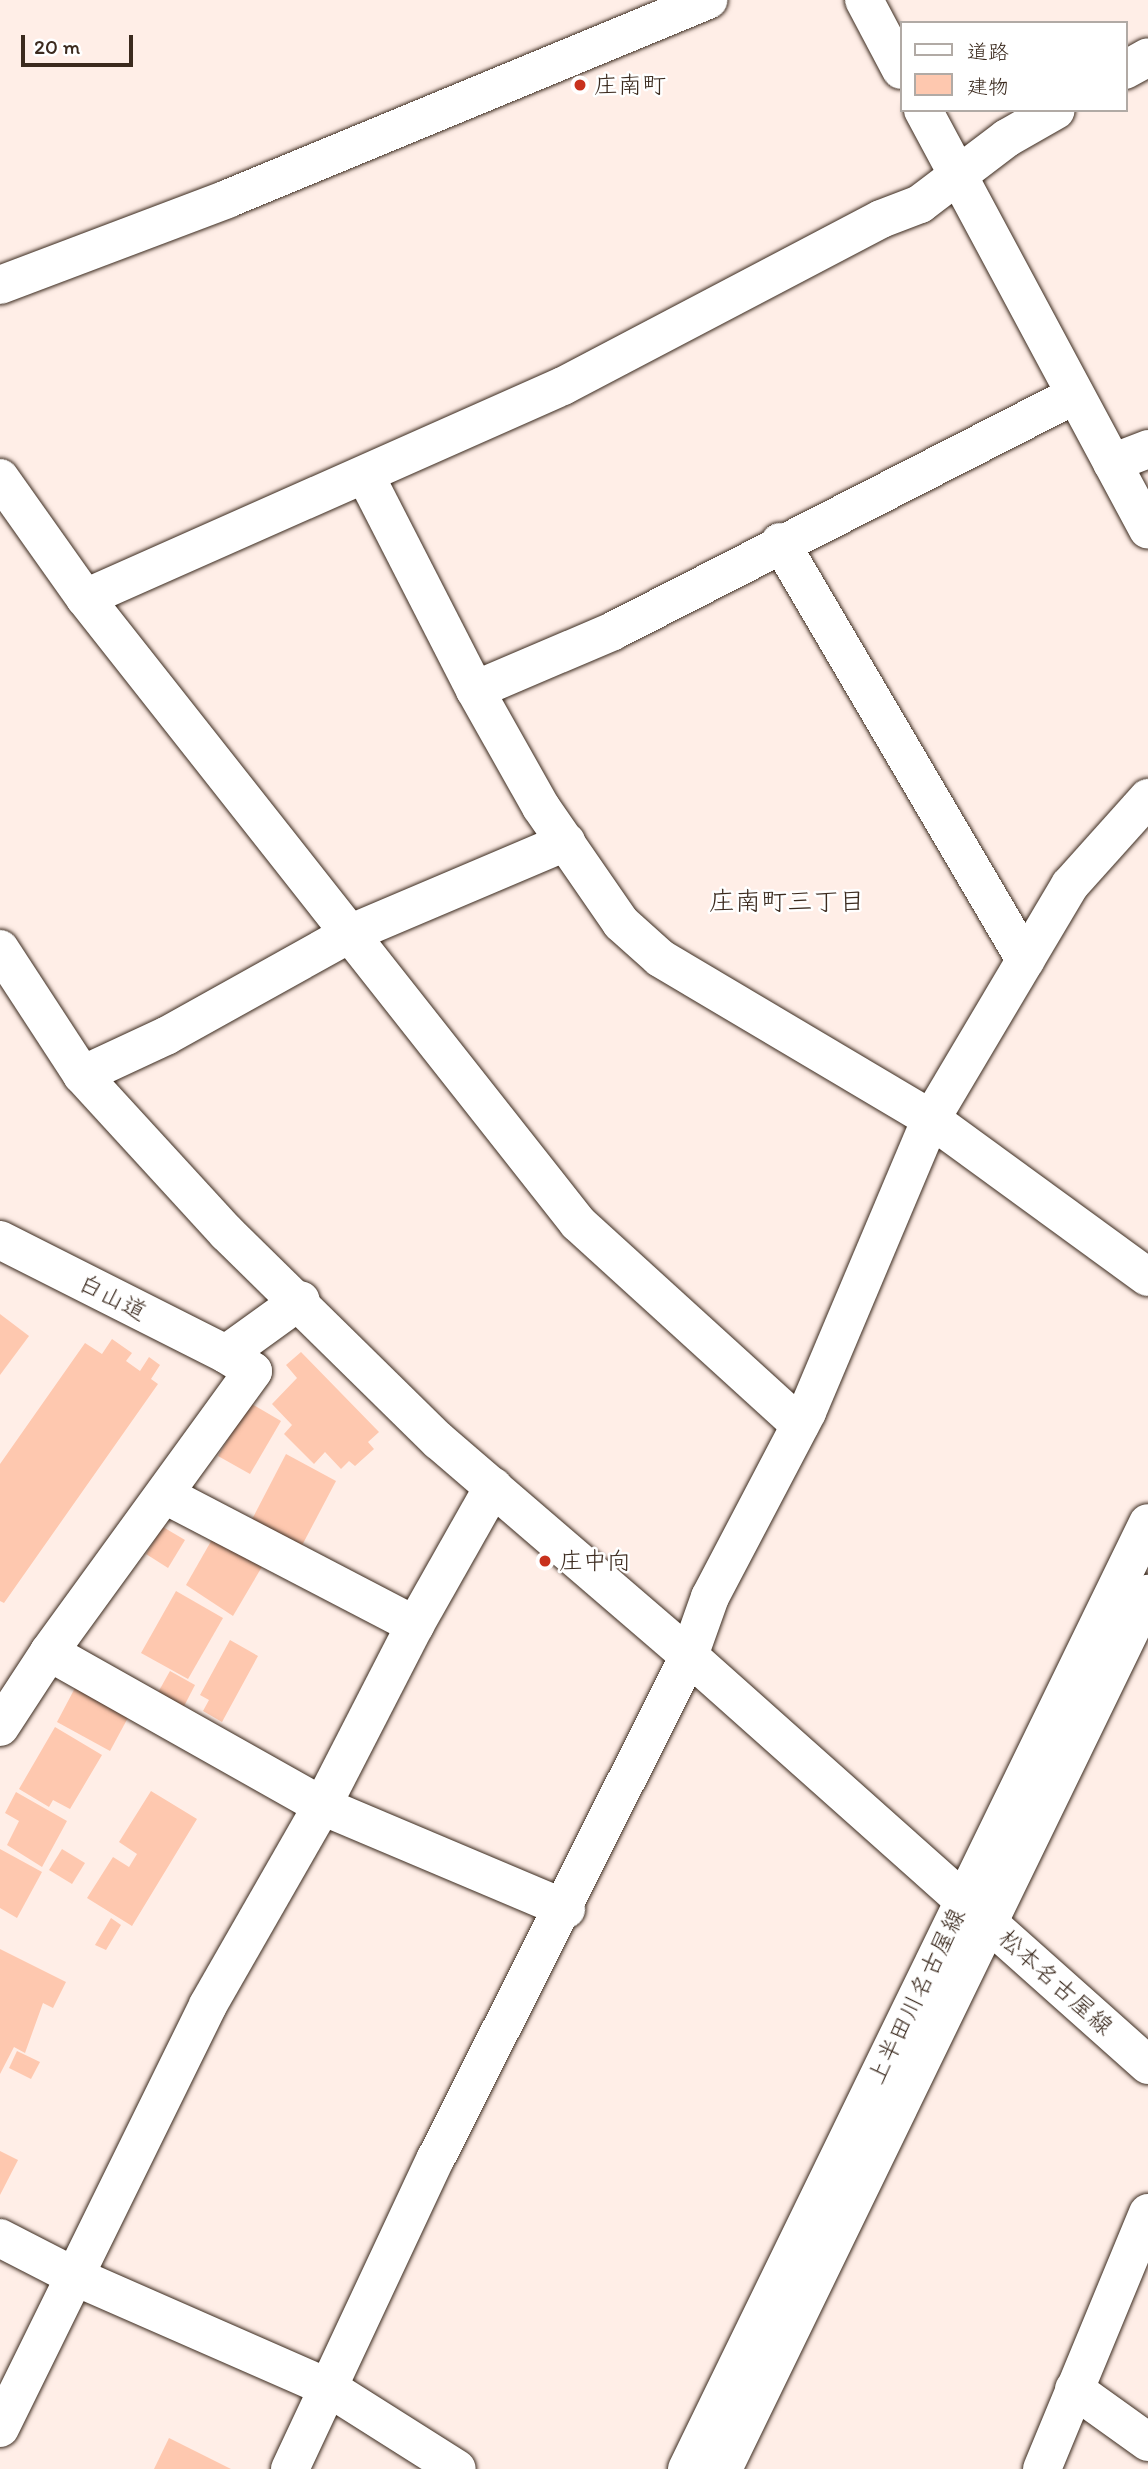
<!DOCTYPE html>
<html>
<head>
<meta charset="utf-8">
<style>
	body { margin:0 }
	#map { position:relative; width:1148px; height:2469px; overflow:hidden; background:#ffeee7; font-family:Itim,"Klee One",sans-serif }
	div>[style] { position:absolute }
	.building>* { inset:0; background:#fec8af }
	.roads { filter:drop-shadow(0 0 2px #3b2a1e) drop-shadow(0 0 2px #3b2a1e) }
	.street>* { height:38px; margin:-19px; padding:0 19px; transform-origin:19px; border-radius:19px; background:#fff }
	.secondary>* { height:38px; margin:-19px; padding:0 19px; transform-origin:19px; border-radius:19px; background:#fff }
	.dots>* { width:19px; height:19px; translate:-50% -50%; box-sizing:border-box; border:4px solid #fff; border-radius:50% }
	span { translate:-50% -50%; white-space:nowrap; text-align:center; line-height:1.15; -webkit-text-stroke:5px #fff; paint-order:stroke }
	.poi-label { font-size:24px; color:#3b2a1e }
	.left { translate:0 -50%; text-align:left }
	.street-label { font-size:24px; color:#3b2a1e }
	.neighbourhood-label { font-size:26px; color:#3b2a1e }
	.legend { position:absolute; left:900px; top:21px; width:228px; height:91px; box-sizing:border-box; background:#fff; border:2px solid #b1aaa5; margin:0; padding:9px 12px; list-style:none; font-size:21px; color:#3b2a1e }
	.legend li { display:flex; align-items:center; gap:14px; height:35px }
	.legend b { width:35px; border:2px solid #b1aaa5 }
	.scale { position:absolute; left:21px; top:35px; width:112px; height:32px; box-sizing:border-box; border:4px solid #3b2a1e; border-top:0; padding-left:9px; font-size:21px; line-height:24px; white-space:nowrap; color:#3b2a1e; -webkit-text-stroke:5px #fff; paint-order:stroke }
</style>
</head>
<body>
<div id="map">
	<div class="building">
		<i style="clip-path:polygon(0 1314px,29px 1336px,0 1375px)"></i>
		<i style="clip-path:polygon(112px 1339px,132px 1353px,126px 1361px,140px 1371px,149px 1357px,160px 1365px,151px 1379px,158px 1384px,4px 1603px,0 1601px,0 1464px,85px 1343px,102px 1354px)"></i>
		<i style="clip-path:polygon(301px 1352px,379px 1432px,368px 1442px,374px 1449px,355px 1466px,349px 1461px,341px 1469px,325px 1452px,314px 1464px,284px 1434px,292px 1425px,272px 1404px,297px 1378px,286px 1365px)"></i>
		<i style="clip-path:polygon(250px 1403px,281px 1421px,250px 1474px,218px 1456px)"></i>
		<i style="clip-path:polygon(286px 1454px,336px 1481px,298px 1553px,248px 1527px)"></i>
		<i style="clip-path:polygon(163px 1527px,185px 1540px,168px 1568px,146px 1554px)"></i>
		<i style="clip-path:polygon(214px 1536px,263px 1565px,233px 1616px,186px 1585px)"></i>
		<i style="clip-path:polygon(176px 1591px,223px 1618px,188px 1679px,141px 1653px)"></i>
		<i style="clip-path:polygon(230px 1640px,258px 1656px,222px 1722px,203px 1711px,209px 1700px,200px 1695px)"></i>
		<i style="clip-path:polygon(170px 1671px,195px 1685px,182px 1710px,156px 1696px)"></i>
		<i style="clip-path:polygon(76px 1686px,130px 1714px,110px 1751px,57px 1722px)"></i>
		<i style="clip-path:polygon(55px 1727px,102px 1755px,70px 1809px,53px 1800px,49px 1807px,19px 1789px)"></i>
		<i style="clip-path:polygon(151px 1791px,197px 1819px,132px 1926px,87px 1898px,113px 1857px,129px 1867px,137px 1854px,119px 1842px)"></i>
		<i style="clip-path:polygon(16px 1792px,67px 1821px,42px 1867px,7px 1845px,19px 1821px,5px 1813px)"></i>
		<i style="clip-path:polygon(0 1849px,42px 1872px,17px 1918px,0 1908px)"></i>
		<i style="clip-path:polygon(62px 1849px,85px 1863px,72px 1884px,49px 1870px)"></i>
		<i style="clip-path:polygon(111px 1918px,121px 1925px,106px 1950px,95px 1945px)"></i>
		<i style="clip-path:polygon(0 1949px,66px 1982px,53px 2008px,43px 2003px,25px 2053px,14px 2047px,0 2074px)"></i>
		<i style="clip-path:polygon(17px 2051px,40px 2062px,31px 2079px,9px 2068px)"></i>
		<i style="clip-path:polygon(0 2151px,18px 2160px,0 2195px)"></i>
		<i style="clip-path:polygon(169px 2438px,231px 2469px,154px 2469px)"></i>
	</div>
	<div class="roads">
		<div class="street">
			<i style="left:864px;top:0;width:79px;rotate:62.1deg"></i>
			<i style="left:1125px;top:70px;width:26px;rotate:-29deg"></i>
			<i style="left:923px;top:110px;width:476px;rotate:61.8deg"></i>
			<i style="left:0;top:285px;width:243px;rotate:-20.7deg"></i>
			<i style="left:227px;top:199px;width:521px;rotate:-22.48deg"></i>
			<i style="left:1112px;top:463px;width:39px;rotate:-21deg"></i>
			<i style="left:366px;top:477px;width:239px;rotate:62.9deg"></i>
			<i style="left:475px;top:690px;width:134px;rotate:60.6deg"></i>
			<i style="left:541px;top:807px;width:141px;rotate:55.4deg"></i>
			<i style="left:621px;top:923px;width:52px;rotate:41.9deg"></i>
			<i style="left:660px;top:958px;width:315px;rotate:30.7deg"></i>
			<i style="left:931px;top:1119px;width:268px;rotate:36.1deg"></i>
			<i style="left:0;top:478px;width:147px;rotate:54.7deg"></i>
			<i style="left:85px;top:598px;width:796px;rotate:51.73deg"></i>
			<i style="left:578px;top:1223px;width:300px;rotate:42.3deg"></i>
			<i style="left:780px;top:542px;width:485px;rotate:59.6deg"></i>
			<i style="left:85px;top:598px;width:523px;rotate:-23.92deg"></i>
			<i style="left:563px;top:386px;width:359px;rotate:-27.7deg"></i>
			<i style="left:881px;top:219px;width:42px;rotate:-21deg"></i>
			<i style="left:920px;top:204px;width:109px;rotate:-37.2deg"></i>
			<i style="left:1007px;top:138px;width:56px;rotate:-29.7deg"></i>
			<i style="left:475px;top:690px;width:150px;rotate:-23.1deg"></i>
			<i style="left:613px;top:631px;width:517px;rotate:-27.06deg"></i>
			<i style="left:82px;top:1075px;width:93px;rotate:-24.9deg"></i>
			<i style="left:166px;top:1036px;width:210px;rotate:-29.1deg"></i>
			<i style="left:349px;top:934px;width:236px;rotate:-23deg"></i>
			<i style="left:165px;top:1495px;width:282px;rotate:27.5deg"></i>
			<i style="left:49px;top:1652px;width:313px;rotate:29.4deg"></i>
			<i style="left:322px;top:1806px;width:265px;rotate:22.9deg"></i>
			<i style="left:0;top:1727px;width:90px;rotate:-56.8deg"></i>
			<i style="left:49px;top:1652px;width:347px;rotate:-54deg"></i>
			<i style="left:253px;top:1371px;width:32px;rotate:-148deg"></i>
			<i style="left:0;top:2238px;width:85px;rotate:27.2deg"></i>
			<i style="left:76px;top:2277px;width:276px;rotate:23.7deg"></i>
			<i style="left:329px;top:2388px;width:151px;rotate:32.3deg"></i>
			<i style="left:1074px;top:2389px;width:91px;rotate:35.6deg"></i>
			<i style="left:0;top:2428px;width:471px;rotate:-63.8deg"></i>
			<i style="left:208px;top:2005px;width:229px;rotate:-60.2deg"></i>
			<i style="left:322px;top:1806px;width:203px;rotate:-62.8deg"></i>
			<i style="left:415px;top:1625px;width:159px;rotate:-60.5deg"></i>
			<i style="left:290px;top:2469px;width:344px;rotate:-64.9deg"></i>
			<i style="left:436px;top:2158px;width:562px;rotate:-63.25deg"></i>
			<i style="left:689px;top:1656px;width:63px;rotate:-70.4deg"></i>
			<i style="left:710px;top:1597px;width:209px;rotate:-62.3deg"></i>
			<i style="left:807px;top:1412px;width:318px;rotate:-67.1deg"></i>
			<i style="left:931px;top:1119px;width:272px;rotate:-59.3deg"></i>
			<i style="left:1070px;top:885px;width:117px;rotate:-48.1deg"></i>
			<i style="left:1042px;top:2469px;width:277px;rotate:-67.5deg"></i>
		</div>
		<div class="secondary">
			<i style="left:0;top:949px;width:150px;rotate:56.9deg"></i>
			<i style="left:82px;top:1075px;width:214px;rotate:47.5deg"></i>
			<i style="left:227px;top:1233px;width:297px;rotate:44.5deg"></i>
			<i style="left:439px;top:1441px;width:330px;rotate:40.7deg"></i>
			<i style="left:689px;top:1656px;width:615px;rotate:41.7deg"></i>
			<i style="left:0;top:1240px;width:253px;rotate:26.8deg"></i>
			<i style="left:226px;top:1354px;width:92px;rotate:-35.8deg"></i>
			<i style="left:687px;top:2469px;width:1052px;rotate:-64.02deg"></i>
			<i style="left:723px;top:2469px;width:973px;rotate:-64.09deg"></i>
		</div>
	</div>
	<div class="dots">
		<i style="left:580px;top:85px;background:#c8321e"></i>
		<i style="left:545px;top:1561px;background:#c8321e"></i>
	</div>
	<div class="poi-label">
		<span class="left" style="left:594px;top:85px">庄南町</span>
		<span class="left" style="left:559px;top:1561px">庄中向</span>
	</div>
	<div class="street-label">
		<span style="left:113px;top:1297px;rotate:27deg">白山道</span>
		<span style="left:1056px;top:1982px;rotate:42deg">松本名古屋線</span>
		<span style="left:916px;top:1996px;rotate:-64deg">上半田川名古屋線</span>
	</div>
	<div class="neighbourhood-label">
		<span style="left:787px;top:902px">庄南町三丁目</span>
	</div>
	<ul class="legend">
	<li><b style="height:9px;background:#fff"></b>道路</li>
	<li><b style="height:19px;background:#fec8af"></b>建物</li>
	</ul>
	<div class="scale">20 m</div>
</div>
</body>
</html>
